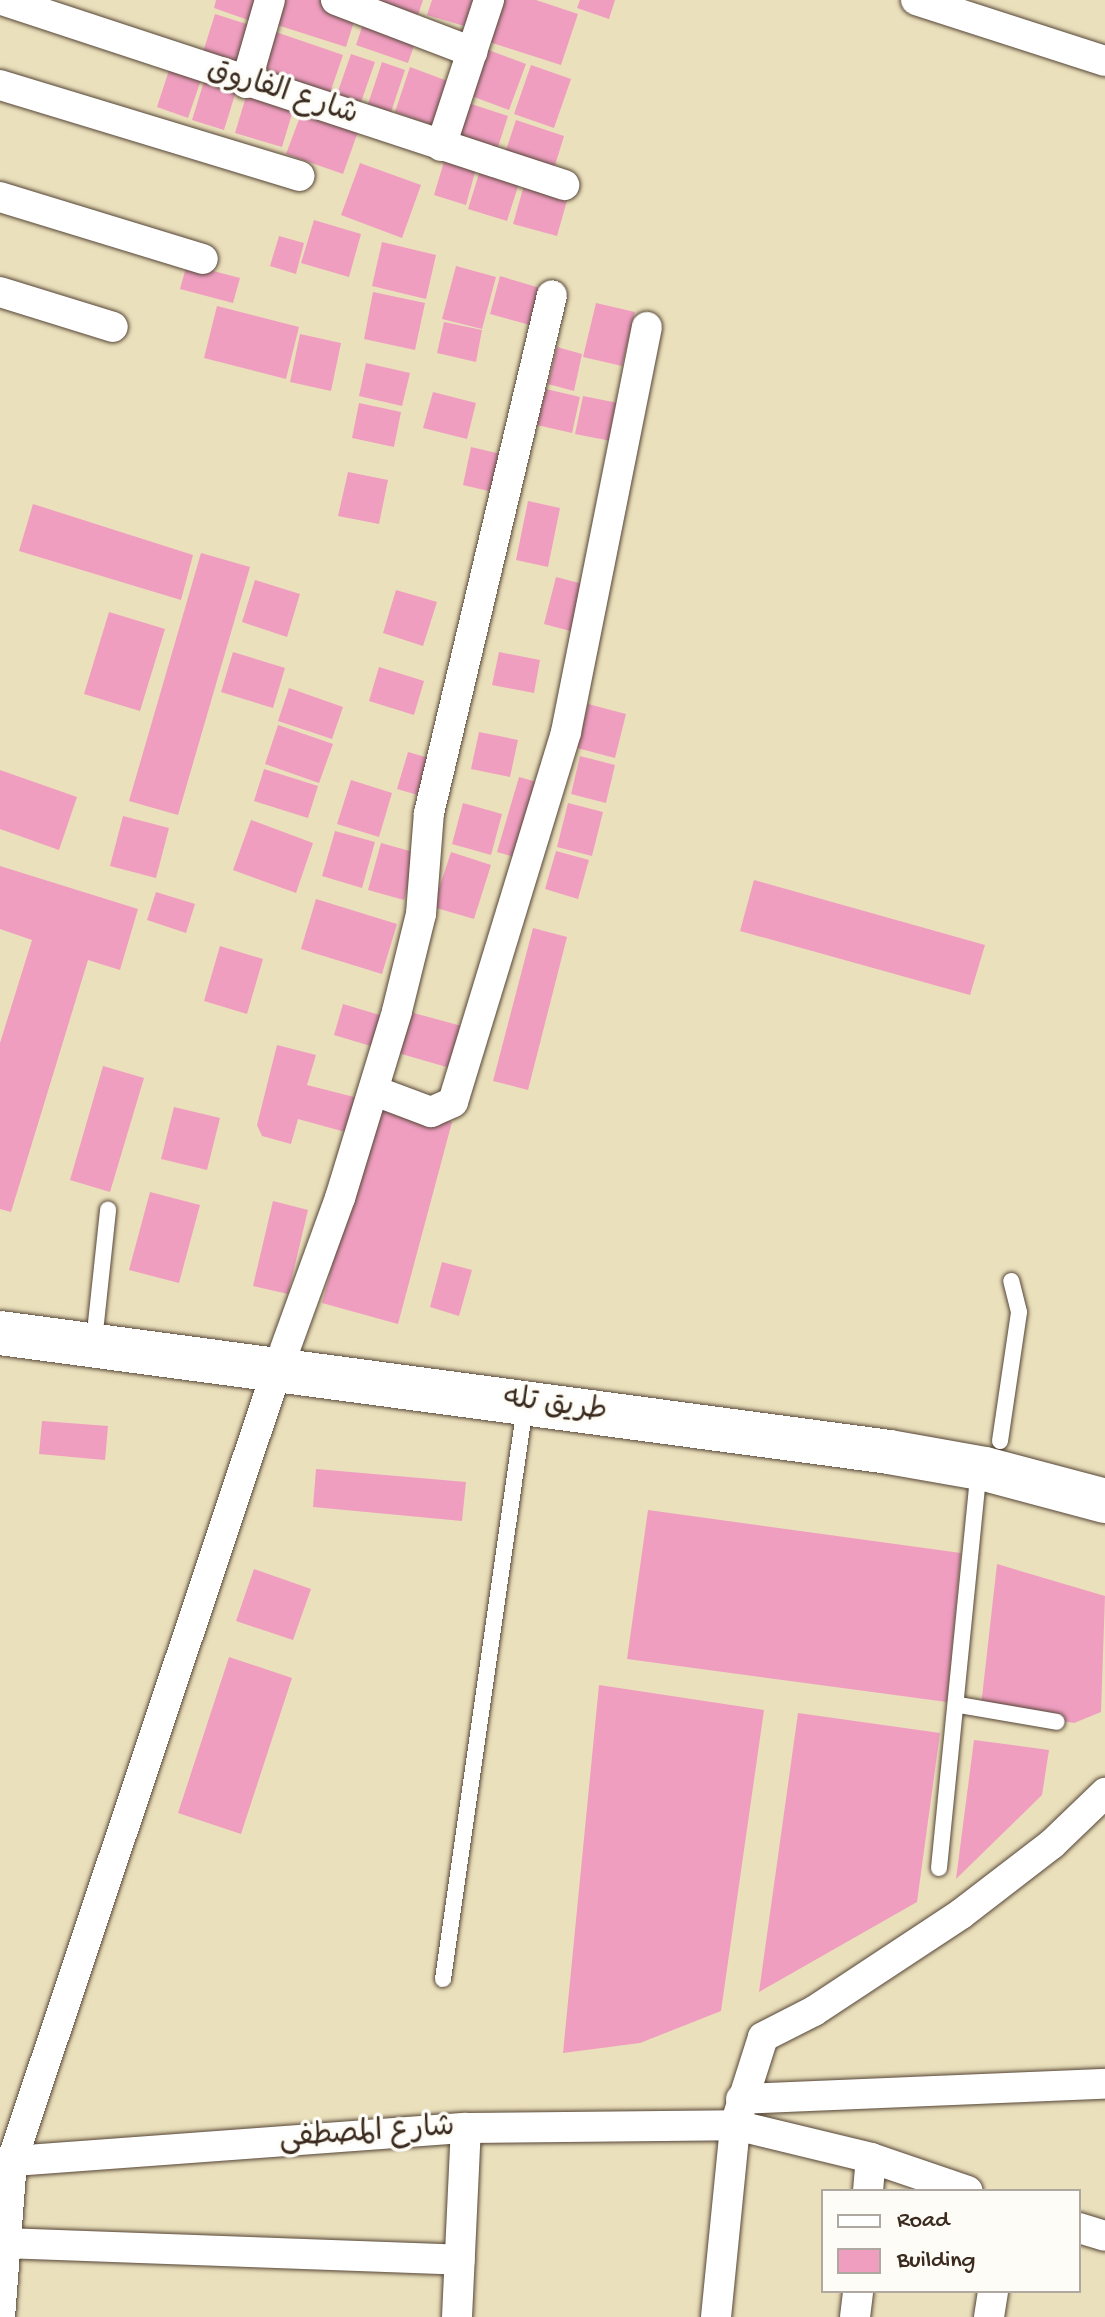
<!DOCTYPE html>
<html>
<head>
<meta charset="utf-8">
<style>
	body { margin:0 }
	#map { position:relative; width:1105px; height:2317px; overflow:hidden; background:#ebe0bc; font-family:"Gochi Hand","Playpen Sans Arabic",sans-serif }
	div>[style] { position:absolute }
	.building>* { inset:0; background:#ef9ec0 }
	.roads { filter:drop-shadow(0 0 2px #554536) drop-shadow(0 0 2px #554536) }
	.service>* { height:16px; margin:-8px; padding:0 8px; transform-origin:8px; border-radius:8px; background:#fff }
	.minor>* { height:30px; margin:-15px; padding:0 15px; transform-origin:15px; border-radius:15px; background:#fff }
	.secondary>* { height:44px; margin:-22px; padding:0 22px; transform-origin:22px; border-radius:22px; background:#fff }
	span { translate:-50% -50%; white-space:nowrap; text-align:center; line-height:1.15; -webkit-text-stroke:7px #fdfcf7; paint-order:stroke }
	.street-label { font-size:30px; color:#3b2a1e }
	.legend { position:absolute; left:821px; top:2189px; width:260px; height:104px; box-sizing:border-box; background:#fdfcf7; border:2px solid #afa8a0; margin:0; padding:10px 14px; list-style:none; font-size:24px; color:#3b2a1e }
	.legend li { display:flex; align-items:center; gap:16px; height:40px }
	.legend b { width:40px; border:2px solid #afa8a0 }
</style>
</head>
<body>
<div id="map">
	<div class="building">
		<i style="clip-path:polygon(216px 0,265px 0,257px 23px,214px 8px)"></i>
		<i style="clip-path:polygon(282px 0,322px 0,357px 12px,346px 47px,274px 24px)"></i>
		<i style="clip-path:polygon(377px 0,423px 0,418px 15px)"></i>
		<i style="clip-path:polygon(432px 0,480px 0,471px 28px,427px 15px)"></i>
		<i style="clip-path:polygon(496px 0,536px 0,578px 14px,561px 65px,483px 40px)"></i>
		<i style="clip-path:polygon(580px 0,615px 0,609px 19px,577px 8px)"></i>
		<i style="clip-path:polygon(215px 14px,256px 27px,244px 65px,203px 52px)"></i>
		<i style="clip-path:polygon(365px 18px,417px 37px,408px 63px,356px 45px)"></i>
		<i style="clip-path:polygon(270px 30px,343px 55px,329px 96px,256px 72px)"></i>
		<i style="clip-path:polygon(483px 48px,526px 64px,509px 110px,466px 94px)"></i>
		<i style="clip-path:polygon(351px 54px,375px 62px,361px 102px,337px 94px)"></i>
		<i style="clip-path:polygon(382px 62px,405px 70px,391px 112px,368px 104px)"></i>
		<i style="clip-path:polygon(171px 64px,203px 74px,188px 118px,157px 107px)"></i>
		<i style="clip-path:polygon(531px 65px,571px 79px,554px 128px,514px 114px)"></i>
		<i style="clip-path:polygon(410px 67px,453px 83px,437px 127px,395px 112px)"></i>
		<i style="clip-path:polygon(206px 75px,238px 85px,224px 130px,192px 120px)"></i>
		<i style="clip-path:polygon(248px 90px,295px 104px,282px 147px,235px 133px)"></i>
		<i style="clip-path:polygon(465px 102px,508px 116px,497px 150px,454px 136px)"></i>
		<i style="clip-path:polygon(304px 106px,360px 126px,343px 174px,286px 154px)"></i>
		<i style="clip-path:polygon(516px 120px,564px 136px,553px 172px,504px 156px)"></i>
		<i style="clip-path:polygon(446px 155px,477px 165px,466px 205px,434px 195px)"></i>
		<i style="clip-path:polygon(360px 163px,421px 185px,402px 238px,341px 215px)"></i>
		<i style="clip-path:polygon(482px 164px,521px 177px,507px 221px,468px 209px)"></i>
		<i style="clip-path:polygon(526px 178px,570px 190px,557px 236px,513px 224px)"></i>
		<i style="clip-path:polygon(314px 220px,361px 234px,349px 277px,301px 263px)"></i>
		<i style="clip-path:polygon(279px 236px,304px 243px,296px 274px,270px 266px)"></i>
		<i style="clip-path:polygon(382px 242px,436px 255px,426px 299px,372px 286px)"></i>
		<i style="clip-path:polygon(187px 264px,240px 278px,233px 303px,180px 289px)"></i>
		<i style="clip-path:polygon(456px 266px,496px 277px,482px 329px,442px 319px)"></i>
		<i style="clip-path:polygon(500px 276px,540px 288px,530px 325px,490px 314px)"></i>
		<i style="clip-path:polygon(373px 292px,425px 303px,415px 350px,364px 339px)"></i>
		<i style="clip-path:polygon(596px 303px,635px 312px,622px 366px,583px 357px)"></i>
		<i style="clip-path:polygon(217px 306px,299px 327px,286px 379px,204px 358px)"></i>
		<i style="clip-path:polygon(444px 322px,482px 330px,476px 362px,437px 353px)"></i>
		<i style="clip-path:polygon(300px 334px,341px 343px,331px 391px,290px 382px)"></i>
		<i style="clip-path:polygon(557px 347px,582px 354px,574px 391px,548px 384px)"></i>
		<i style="clip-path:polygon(366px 363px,410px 373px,402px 406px,359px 396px)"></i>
		<i style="clip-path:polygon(546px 389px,580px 397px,572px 433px,537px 425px)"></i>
		<i style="clip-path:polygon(433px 392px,476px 403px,467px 439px,423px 428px)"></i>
		<i style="clip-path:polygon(583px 396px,618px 403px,611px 441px,575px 434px)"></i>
		<i style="clip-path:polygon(359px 403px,401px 412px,394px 447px,352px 438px)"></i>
		<i style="clip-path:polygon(471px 447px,505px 455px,497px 493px,463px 485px)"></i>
		<i style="clip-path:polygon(348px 472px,388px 480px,379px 524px,338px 516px)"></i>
		<i style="clip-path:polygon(528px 501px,560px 508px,548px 567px,516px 560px)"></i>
		<i style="clip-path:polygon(33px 504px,193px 555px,181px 600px,19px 551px)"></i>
		<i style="clip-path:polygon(201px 553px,250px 567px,178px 815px,129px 801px)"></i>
		<i style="clip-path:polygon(556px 577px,587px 585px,574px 632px,544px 624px)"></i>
		<i style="clip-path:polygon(255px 580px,300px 594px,287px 637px,242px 622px)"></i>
		<i style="clip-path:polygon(396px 590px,437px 602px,423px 646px,383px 633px)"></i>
		<i style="clip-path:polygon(109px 612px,165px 629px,140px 711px,84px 694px)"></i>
		<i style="clip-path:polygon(233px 652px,285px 668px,273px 708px,221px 692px)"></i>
		<i style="clip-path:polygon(499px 652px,540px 660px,534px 693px,492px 685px)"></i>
		<i style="clip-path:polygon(379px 667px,424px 681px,414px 715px,369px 701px)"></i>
		<i style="clip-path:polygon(289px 688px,343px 707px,332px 739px,278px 721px)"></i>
		<i style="clip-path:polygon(588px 704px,626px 714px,615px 758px,577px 748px)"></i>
		<i style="clip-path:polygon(278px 725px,333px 744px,319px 783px,265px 764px)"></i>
		<i style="clip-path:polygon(479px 732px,518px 740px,510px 777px,471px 769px)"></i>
		<i style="clip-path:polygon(408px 752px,439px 761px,428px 798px,397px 789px)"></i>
		<i style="clip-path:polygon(580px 756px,615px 765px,606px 803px,571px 794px)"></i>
		<i style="clip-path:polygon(264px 769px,318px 786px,308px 818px,254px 801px)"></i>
		<i style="clip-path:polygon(0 770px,77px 797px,59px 850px,0 829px)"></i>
		<i style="clip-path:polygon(519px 777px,544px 784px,522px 859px,497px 852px)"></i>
		<i style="clip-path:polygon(351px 780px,392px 793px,379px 837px,337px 824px)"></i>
		<i style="clip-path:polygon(463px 803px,502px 814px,491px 855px,452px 844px)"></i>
		<i style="clip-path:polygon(568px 803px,603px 812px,592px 856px,557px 847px)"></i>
		<i style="clip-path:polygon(123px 816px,169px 828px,156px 878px,110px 866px)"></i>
		<i style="clip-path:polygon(251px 820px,313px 843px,296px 893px,233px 870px)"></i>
		<i style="clip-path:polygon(335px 831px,375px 842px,362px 888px,322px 876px)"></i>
		<i style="clip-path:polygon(381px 843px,417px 853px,404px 900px,368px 890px)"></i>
		<i style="clip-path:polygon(556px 851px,589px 860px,578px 899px,545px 889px)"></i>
		<i style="clip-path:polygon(451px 852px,491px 865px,474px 919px,433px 907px)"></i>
		<i style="clip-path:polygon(0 866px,138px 909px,120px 970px,88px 960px,11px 1212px,0 1209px,0 1043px,32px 940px,0 929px)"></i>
		<i style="clip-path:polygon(754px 880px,985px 945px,970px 995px,740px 931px)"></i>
		<i style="clip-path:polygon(156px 892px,195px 904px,186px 933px,147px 920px)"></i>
		<i style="clip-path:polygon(316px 899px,397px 924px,382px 974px,301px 949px)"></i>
		<i style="clip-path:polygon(533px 928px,567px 937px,528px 1090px,493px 1081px)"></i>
		<i style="clip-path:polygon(220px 946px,263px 959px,247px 1014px,204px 1001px)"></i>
		<i style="clip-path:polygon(343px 1004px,383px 1016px,374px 1047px,334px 1035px)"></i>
		<i style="clip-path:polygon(410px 1012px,469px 1028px,457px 1070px,398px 1053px)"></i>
		<i style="clip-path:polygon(277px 1045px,316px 1055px,307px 1085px,358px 1098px,349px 1133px,298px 1119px,291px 1144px,262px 1136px,257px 1125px)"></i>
		<i style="clip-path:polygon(103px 1066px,144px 1078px,110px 1192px,70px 1180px)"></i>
		<i style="clip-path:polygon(376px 1101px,452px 1122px,398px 1324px,322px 1303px)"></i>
		<i style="clip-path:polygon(174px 1107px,220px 1118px,207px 1170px,161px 1159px)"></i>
		<i style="clip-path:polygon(150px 1192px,200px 1205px,179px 1283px,129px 1270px)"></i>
		<i style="clip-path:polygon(273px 1201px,308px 1210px,288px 1294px,253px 1286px)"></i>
		<i style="clip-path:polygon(442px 1262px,472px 1270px,459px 1316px,430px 1307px)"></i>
		<i style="clip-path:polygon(42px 1421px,108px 1426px,105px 1460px,39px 1454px)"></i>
		<i style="clip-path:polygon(316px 1469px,466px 1482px,462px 1521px,313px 1507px)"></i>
		<i style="clip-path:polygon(648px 1510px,961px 1553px,947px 1702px,627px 1659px)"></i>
		<i style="clip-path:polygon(997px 1564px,1105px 1596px,1101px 1712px,1074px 1723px,981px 1706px)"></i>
		<i style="clip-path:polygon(254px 1569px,311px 1589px,293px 1640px,236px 1621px)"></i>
		<i style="clip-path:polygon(229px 1657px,292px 1678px,241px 1834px,178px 1813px)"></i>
		<i style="clip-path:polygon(599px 1685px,764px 1710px,721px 2011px,640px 2043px,563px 2053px)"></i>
		<i style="clip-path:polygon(798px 1713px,940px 1733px,917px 1902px,759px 1992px)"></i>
		<i style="clip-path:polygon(974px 1740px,1049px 1750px,1042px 1795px,956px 1879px)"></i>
	</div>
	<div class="roads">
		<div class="service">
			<i style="left:96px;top:1323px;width:114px;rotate:-83.9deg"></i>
			<i style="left:1000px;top:1441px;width:130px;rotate:-81.6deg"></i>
			<i style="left:1019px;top:1312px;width:32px;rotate:-104deg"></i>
			<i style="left:959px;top:1705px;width:99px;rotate:9.8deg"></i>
			<i style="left:939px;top:1868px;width:400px;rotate:-84.3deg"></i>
			<i style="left:443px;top:1979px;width:579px;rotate:-81.86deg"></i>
		</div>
		<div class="minor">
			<i style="left:2px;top:0;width:592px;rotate:18.22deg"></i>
			<i style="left:336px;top:0;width:146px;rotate:20.9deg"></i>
			<i style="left:916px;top:0;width:199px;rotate:17.9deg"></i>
			<i style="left:246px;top:83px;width:86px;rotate:-73.9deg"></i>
			<i style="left:0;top:85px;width:313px;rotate:16.9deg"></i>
			<i style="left:441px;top:146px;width:154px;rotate:-71.8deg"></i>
			<i style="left:0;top:197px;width:212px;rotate:17deg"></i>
			<i style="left:0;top:292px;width:118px;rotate:17.2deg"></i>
			<i style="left:375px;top:1091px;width:60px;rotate:20.6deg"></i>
			<i style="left:431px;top:1112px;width:24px;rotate:-24deg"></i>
			<i style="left:453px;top:1102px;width:387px;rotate:-73deg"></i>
			<i style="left:566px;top:732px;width:413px;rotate:-78.7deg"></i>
			<i style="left:285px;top:1349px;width:161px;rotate:-70deg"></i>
			<i style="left:340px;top:1198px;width:195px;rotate:-73deg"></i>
			<i style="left:397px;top:1011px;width:100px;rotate:-76.1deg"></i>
			<i style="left:421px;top:914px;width:101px;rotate:-85.5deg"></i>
			<i style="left:429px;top:813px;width:532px;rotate:-76.64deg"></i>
			<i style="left:741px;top:2099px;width:364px;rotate:-2.4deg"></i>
			<i style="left:0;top:2162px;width:467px;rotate:-4.2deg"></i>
			<i style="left:466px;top:2128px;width:269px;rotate:-0.6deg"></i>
			<i style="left:735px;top:2125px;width:140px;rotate:13.6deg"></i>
			<i style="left:871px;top:2158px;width:102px;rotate:18.8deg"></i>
			<i style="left:868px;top:2191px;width:33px;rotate:-85deg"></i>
			<i style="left:1079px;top:2228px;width:27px;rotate:17deg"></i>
			<i style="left:5px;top:2243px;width:455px;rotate:2.1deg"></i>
			<i style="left:0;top:2317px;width:156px;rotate:-85.6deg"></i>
			<i style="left:12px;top:2161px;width:834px;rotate:-71.48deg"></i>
			<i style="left:457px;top:2317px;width:189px;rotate:-87.3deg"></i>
			<i style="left:716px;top:2317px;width:193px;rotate:-84.3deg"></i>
			<i style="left:735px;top:2125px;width:92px;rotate:-72.3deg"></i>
			<i style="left:763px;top:2037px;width:57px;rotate:-27deg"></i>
			<i style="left:814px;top:2011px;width:176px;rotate:-33.4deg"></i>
			<i style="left:961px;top:1914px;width:115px;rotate:-37.6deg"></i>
			<i style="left:1052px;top:1844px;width:74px;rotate:-43.9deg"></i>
			<i style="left:855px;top:2317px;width:26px;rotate:-83deg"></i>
			<i style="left:989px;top:2317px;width:26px;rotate:-81deg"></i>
		</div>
		<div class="secondary">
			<i style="left:0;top:1333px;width:897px;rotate:7.62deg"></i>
			<i style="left:889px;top:1452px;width:97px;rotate:10deg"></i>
			<i style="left:985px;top:1469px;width:124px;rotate:14.9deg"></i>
		</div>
	</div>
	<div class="street-label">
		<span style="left:282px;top:94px;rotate:18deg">شارع الفاروق</span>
		<span style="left:555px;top:1407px;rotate:8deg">طريق تله</span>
		<span style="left:367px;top:2135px;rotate:-4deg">شارع المصطفى</span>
	</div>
	<ul class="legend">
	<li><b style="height:10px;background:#fff"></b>Road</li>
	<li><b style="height:22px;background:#ef9ec0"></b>Building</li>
	</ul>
</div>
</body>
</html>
